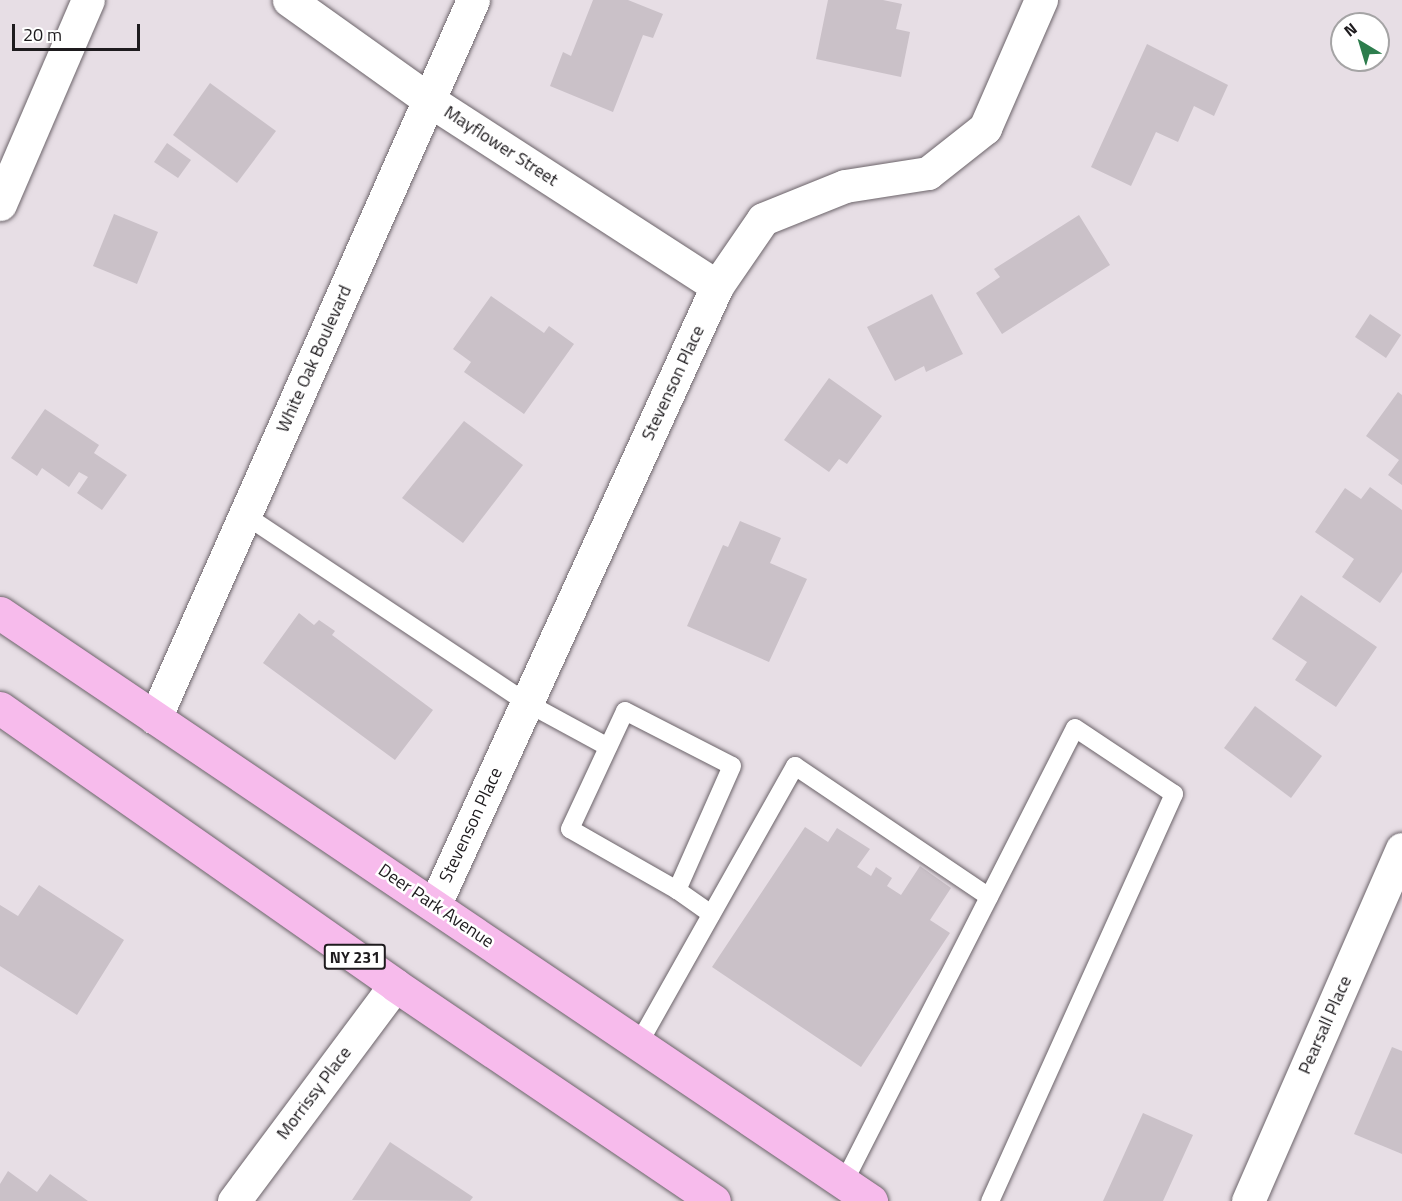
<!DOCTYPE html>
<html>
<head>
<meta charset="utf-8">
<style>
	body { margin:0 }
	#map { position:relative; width:1402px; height:1201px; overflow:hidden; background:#e7dee5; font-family:"Titillium Web",sans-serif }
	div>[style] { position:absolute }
	.building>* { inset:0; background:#cac1c8 }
	.roads { filter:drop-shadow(0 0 2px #6c646a) drop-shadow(0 0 2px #6c646a) }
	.service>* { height:18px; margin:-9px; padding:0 9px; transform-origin:9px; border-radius:9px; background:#fff }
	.minor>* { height:33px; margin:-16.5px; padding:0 16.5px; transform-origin:16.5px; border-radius:16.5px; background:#fff }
	.primary>* { height:33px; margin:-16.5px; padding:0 16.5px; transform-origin:16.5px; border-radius:16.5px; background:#f7bbec }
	span { translate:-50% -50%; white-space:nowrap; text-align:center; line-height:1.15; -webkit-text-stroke:5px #fff; paint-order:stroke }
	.shield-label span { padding:2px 4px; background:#fff; border:2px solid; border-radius:4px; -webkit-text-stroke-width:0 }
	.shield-label { font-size:16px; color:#1e1b1e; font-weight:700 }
	.street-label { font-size:18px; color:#1e1b1e }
	.north { position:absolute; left:1330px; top:12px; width:60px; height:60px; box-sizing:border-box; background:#fff; border:2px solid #a5a4a5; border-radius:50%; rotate:322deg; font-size:16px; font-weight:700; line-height:24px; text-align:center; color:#1e1b1e }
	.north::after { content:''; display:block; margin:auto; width:21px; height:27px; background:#2d7d4d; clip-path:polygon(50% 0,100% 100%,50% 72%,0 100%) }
	.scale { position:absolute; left:12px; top:24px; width:128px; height:27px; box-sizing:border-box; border:3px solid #1e1b1e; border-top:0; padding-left:8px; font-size:18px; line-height:21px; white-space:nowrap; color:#1e1b1e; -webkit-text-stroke:4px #fff; paint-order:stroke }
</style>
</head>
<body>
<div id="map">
	<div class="building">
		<i style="clip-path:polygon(593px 0,628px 0,663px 14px,653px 38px,643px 35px,613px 112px,550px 86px,563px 52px,571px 56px)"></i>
		<i style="clip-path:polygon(828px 0,883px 0,902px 4px,896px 29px,910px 32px,901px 77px,816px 59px)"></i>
		<i style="clip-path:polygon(1147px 44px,1228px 85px,1214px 116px,1194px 106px,1178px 142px,1156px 132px,1131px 186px,1091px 167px)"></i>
		<i style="clip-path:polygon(210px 83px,276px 131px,237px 183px,173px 135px)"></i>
		<i style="clip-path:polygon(167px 143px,191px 160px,178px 178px,154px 162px)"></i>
		<i style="clip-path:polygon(114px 214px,158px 232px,137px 284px,93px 266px)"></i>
		<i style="clip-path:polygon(1079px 215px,1110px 265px,1002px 334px,976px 293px,1000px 277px,994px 269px)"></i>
		<i style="clip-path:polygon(932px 294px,963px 354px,926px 372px,924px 366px,895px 381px,867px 327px)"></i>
		<i style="clip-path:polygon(491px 296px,544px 333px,549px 326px,574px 344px,524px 414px,464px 372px,471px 362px,453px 349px)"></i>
		<i style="clip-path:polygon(1370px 314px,1401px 335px,1386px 358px,1355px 337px)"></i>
		<i style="clip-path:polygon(829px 378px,882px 416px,847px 464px,839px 459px,829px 472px,784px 440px)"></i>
		<i style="clip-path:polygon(1398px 392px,1402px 395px,1402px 485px,1388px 475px,1399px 460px,1366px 436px)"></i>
		<i style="clip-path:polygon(45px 409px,99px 445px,94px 453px,127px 475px,102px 510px,77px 493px,88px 477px,79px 472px,69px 487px,42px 468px,37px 476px,11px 458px)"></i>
		<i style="clip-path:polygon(464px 421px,523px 465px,463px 543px,402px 498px)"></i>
		<i style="clip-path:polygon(1370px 487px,1402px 510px,1402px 572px,1380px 603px,1342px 577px,1354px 559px,1315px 532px,1345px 488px,1361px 499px)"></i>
		<i style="clip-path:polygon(740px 521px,781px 538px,770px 563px,807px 579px,769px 662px,687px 626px,723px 545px,728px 547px)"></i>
		<i style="clip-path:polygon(1301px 595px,1377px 647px,1336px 707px,1295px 680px,1307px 662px,1272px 639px)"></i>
		<i style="clip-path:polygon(299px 613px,314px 625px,319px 620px,335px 631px,332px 635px,433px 710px,395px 760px,263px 663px)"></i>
		<i style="clip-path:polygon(1255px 706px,1322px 756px,1291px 798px,1224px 748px)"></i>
		<i style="clip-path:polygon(805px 827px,828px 842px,837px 828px,870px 849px,857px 867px,871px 876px,876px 867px,892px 878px,887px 886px,901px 895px,920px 866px,951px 888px,930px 920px,950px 933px,861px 1067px,712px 967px)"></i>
		<i style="clip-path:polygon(39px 885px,124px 940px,77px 1015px,0 966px,0 905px,18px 916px)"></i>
		<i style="clip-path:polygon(1392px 1047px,1402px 1051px,1402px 1154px,1354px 1134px)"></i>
		<i style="clip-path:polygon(1143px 1113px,1193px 1135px,1163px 1201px,1103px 1201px)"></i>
		<i style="clip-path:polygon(390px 1142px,473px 1197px,470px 1201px,352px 1200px)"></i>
		<i style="clip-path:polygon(8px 1171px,37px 1192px,50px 1174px,88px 1201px,0 1201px,0 1184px)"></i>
	</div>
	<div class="roads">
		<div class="service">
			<i style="left:245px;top:515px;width:339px;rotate:33.7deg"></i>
			<i style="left:527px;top:703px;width:92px;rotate:28.5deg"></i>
			<i style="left:677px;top:890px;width:123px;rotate:-150.3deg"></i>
			<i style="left:570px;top:829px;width:130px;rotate:-65deg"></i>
			<i style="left:625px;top:711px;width:120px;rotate:27.2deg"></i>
			<i style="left:732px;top:766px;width:136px;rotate:113.9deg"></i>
			<i style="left:677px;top:890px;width:42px;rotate:35.2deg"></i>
			<i style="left:639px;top:1043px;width:318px;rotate:-60.6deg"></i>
			<i style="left:795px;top:766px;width:234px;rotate:34deg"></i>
			<i style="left:844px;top:1182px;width:509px;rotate:-63.03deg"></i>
			<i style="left:1075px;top:728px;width:119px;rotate:33.7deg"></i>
			<i style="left:1174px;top:794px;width:447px;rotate:114.3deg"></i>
		</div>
		<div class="minor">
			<i style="left:289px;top:0;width:172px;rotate:35.5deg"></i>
			<i style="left:429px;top:100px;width:343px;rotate:32.9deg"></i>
			<i style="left:0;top:204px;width:222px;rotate:-66.7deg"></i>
			<i style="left:155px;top:718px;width:785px;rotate:-66.11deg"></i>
			<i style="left:435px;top:904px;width:679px;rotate:-65.47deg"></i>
			<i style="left:717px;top:286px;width:81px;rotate:-55.5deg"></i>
			<i style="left:763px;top:219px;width:88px;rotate:-21.9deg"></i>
			<i style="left:845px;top:186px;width:84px;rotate:-8.9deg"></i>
			<i style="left:928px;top:173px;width:73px;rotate:-38.3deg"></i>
			<i style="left:985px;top:128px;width:140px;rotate:-66.4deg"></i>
			<i style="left:234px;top:1201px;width:269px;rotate:-53.3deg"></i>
			<i style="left:1248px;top:1201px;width:384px;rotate:-66.4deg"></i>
		</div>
		<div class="primary">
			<i style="left:0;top:613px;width:1051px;rotate:34.02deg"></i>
			<i style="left:0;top:708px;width:482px;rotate:35deg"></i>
			<i style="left:395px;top:985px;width:385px;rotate:34.1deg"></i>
		</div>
	</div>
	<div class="shield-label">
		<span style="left:355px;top:957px">NY 231</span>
	</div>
	<div class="street-label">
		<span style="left:501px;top:146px;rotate:33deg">Mayflower Street</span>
		<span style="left:314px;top:359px;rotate:-66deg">White Oak Boulevard</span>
		<span style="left:673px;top:383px;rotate:-65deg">Stevenson Place</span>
		<span style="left:471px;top:825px;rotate:-65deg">Stevenson Place</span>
		<span style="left:436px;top:906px;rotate:34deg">Deer Park Avenue</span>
		<span style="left:1325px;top:1025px;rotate:-66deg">Pearsall Place</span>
		<span style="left:314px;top:1093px;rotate:-53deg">Morrissy Place</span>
	</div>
	<div class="north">N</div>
	<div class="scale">20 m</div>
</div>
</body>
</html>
